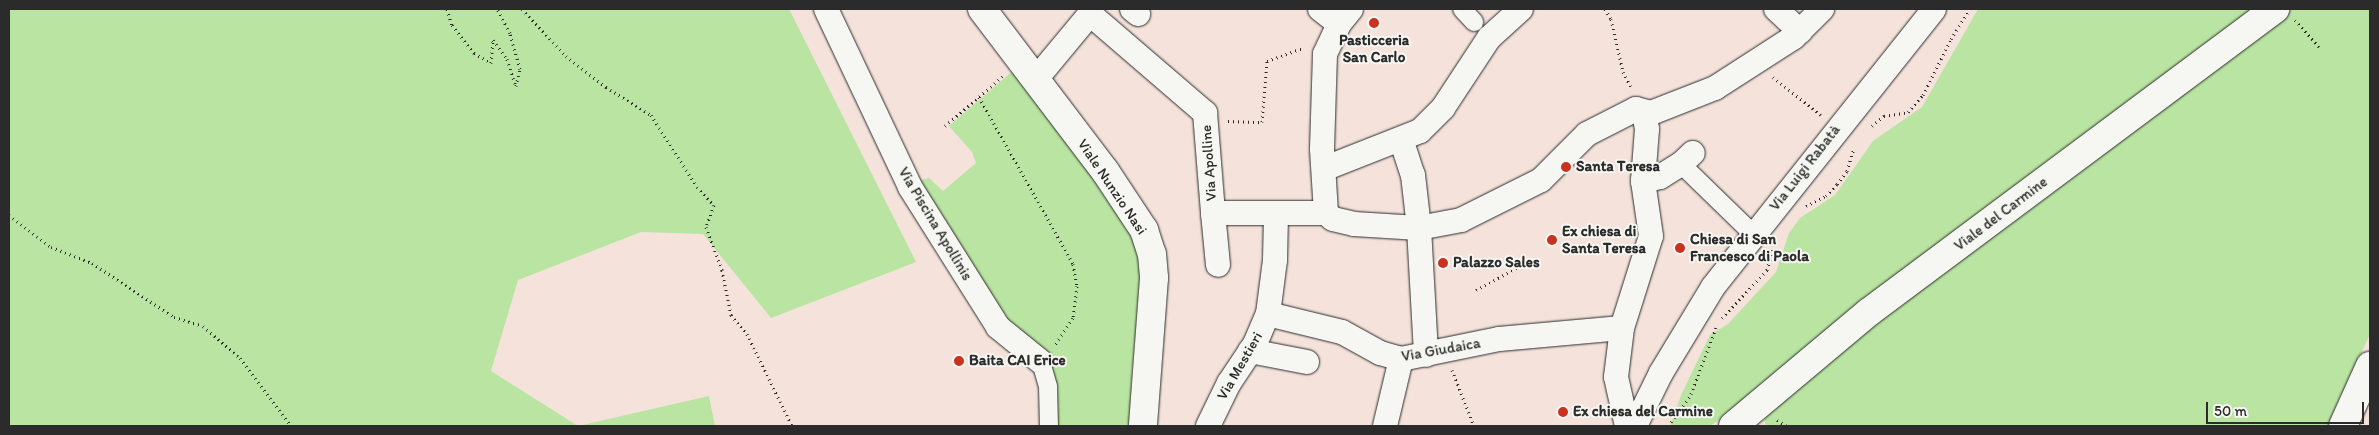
<!DOCTYPE html>
<html>
<head>
<meta charset="utf-8">
<style>
	body { margin:0 }
	#map { position:relative; width:2379px; height:435px; overflow:hidden; background:#f4e2db; font-family:Itim,sans-serif }
	div>[style] { position:absolute }
	.green>* { inset:0; background:#b9e4a1 }
	.path>* { height:3px; margin-top:-1.5px; transform-origin:0; background:repeating-linear-gradient(90deg,#2b2b2b 0 1px,transparent 0 5px) }
	.roads { filter:drop-shadow(0 0 1px #2b2b2b) drop-shadow(0 0 1px #2b2b2b) }
	.pedestrian>* { height:18px; margin:-9px; padding:0 9px; transform-origin:9px; border-radius:9px; background:#f6f6f2 }
	.minor>* { height:24px; margin:-12px; padding:0 12px; transform-origin:12px; border-radius:12px; background:#f6f6f2 }
	.tertiary>* { height:28px; margin:-14px; padding:0 14px; transform-origin:14px; border-radius:14px; background:#f6f6f2 }
	.secondary>* { height:28px; margin:-14px; padding:0 14px; transform-origin:14px; border-radius:14px; background:#f6f6f2 }
	.dots>* { width:14px; height:14px; translate:-50% -50%; box-sizing:border-box; border:2px solid #f6f6f2; border-radius:50% }
	span { translate:-50% -50%; white-space:nowrap; text-align:center; line-height:1.15; -webkit-text-stroke:4px #f6f6f2; paint-order:stroke }
	.poi-label { font-size:15px; color:#2b2b2b; font-weight:700 }
	.left { translate:0 -50%; text-align:left }
	.street-label { font-size:15px; color:#2b2b2b }
	.frame { position:absolute; inset:0; border:10px solid #2b2b2b; pointer-events:none }
	.scale { position:absolute; left:2206px; top:402px; width:158px; height:22px; box-sizing:border-box; border:2px solid #2b2b2b; border-top:0; padding-left:6px; font-size:15px; line-height:18px; white-space:nowrap; color:#2b2b2b; -webkit-text-stroke:4px #f6f6f2; paint-order:stroke }
</style>
</head>
<body>
<div id="map">
	<div class="green">
		<i style="clip-path:polygon(9px 9px,789px 9px,916px 262px,771px 318px,703px 234px,641px 232px,518px 280px,491px 371px,578px 426px,709px 396px,715px 426px,9px 426px)"></i>
		<i style="clip-path:polygon(1978px 9px,2260px 9px,1749px 400px,1710px 426px,1670px 426px,1682px 393px,1710px 335px,1728px 324px,1776px 272px,1789px 233px,1800px 218px,1835px 195px,1873px 141px,1922px 107px)"></i>
		<i style="clip-path:polygon(2292px 9px,2370px 9px,2370px 334px,2329px 426px,1766px 426px,1763px 415px,1806px 375px)"></i>
		<i style="clip-path:polygon(1015px 69px,1119px 209px,1144px 262px,1132px 370px,1130px 426px,1058px 426px,1056px 392px,1047px 352px,1011px 326px,917px 181px,929px 178px,943px 191px,976px 163px,972px 152px,949px 126px)"></i>
	</div>
	<div class="path">
		<i style="left:447px;top:9px;width:17px;rotate:73deg"></i>
		<i style="left:452px;top:25px;width:36px;rotate:52deg"></i>
		<i style="left:474px;top:53px;width:20px;rotate:30deg"></i>
		<i style="left:491px;top:63px;width:23px;rotate:-85deg"></i>
		<i style="left:493px;top:40px;width:24px;rotate:54deg"></i>
		<i style="left:507px;top:59px;width:28px;rotate:72deg"></i>
		<i style="left:516px;top:86px;width:17px;rotate:-77deg"></i>
		<i style="left:520px;top:69px;width:37px;rotate:-106deg"></i>
		<i style="left:510px;top:33px;width:27px;rotate:-118deg"></i>
		<i style="left:522px;top:9px;width:64px;rotate:46.9deg"></i>
		<i style="left:566px;top:56px;width:51px;rotate:37.8deg"></i>
		<i style="left:606px;top:87px;width:53px;rotate:31.9deg"></i>
		<i style="left:651px;top:115px;width:85px;rotate:57.4deg"></i>
		<i style="left:697px;top:187px;width:25px;rotate:47deg"></i>
		<i style="left:714px;top:205px;width:23px;rotate:110deg"></i>
		<i style="left:706px;top:227px;width:46px;rotate:69.6deg"></i>
		<i style="left:722px;top:270px;width:46px;rotate:78.7deg"></i>
		<i style="left:731px;top:315px;width:25px;rotate:50deg"></i>
		<i style="left:747px;top:334px;width:102px;rotate:63.9deg"></i>
		<i style="left:1605px;top:9px;width:12px;rotate:59deg"></i>
		<i style="left:1611px;top:19px;width:54px;rotate:77.2deg"></i>
		<i style="left:1623px;top:72px;width:19px;rotate:62deg"></i>
		<i style="left:2295px;top:20px;width:36px;rotate:48deg"></i>
		<i style="left:1773px;top:77px;width:61px;rotate:38.4deg"></i>
		<i style="left:979px;top:97px;width:192px;rotate:60.6deg"></i>
		<i style="left:1073px;top:264px;width:22px;rotate:80deg"></i>
		<i style="left:1077px;top:286px;width:32px;rotate:97deg"></i>
		<i style="left:1073px;top:318px;width:34px;rotate:124deg"></i>
		<i style="left:1228px;top:121px;width:34px;rotate:2deg"></i>
		<i style="left:1262px;top:122px;width:61px;rotate:-85.3deg"></i>
		<i style="left:1267px;top:61px;width:38px;rotate:-20deg"></i>
		<i style="left:945px;top:126px;width:77px;rotate:-40.8deg"></i>
		<i style="left:1872px;top:126px;width:16px;rotate:-40deg"></i>
		<i style="left:1884px;top:116px;width:24px;rotate:-9deg"></i>
		<i style="left:1908px;top:112px;width:23px;rotate:-49deg"></i>
		<i style="left:1923px;top:95px;width:63px;rotate:-63.4deg"></i>
		<i style="left:1951px;top:39px;width:36px;rotate:-58deg"></i>
		<i style="left:1806px;top:206px;width:22px;rotate:-27deg"></i>
		<i style="left:1826px;top:196px;width:16px;rotate:-47deg"></i>
		<i style="left:1837px;top:184px;width:16px;rotate:-52deg"></i>
		<i style="left:1847px;top:171px;width:24px;rotate:-73deg"></i>
		<i style="left:9px;top:215px;width:53px;rotate:37.3deg"></i>
		<i style="left:51px;top:247px;width:44px;rotate:21.3deg"></i>
		<i style="left:92px;top:263px;width:98px;rotate:33.4deg"></i>
		<i style="left:174px;top:317px;width:30px;rotate:17deg"></i>
		<i style="left:203px;top:326px;width:49px;rotate:40.9deg"></i>
		<i style="left:240px;top:358px;width:85px;rotate:53.1deg"></i>
		<i style="left:1476px;top:290px;width:48px;rotate:-28.7deg"></i>
		<i style="left:1722px;top:318px;width:66px;rotate:-46.8deg"></i>
		<i style="left:1767px;top:270px;width:22px;rotate:-74deg"></i>
		<i style="left:1452px;top:370px;width:60px;rotate:68.6deg"></i>
		<i style="left:1777px;top:420px;width:12px;rotate:31deg"></i>
		<i style="left:1668px;top:426px;width:39px;rotate:-54deg"></i>
		<i style="left:1691px;top:394px;width:71px;rotate:-69.3deg"></i>
	</div>
	<div class="roads">
		<div class="pedestrian">
			<i style="left:1462px;top:9px;width:18px;rotate:47deg"></i>
			<i style="left:1681px;top:164px;width:100px;rotate:44.2deg"></i>
			<i style="left:1041px;top:362px;width:25px;rotate:74deg"></i>
			<i style="left:1048px;top:386px;width:40px;rotate:88.6deg"></i>
		</div>
		<div class="minor">
			<i style="left:826px;top:9px;width:197px;rotate:64.7deg"></i>
			<i style="left:910px;top:187px;width:165px;rotate:57.8deg"></i>
			<i style="left:998px;top:327px;width:55px;rotate:39.1deg"></i>
			<i style="left:1132px;top:9px;width:8px;rotate:40deg"></i>
			<i style="left:1320px;top:9px;width:24px;rotate:38deg"></i>
			<i style="left:1776px;top:9px;width:33px;rotate:43deg"></i>
			<i style="left:1036px;top:79px;width:85px;rotate:-50.3deg"></i>
			<i style="left:1090px;top:14px;width:152px;rotate:40.7deg"></i>
			<i style="left:1205px;top:113px;width:100px;rotate:85.4deg"></i>
			<i style="left:1213px;top:213px;width:113px"></i>
			<i style="left:1326px;top:213px;width:9px;rotate:41deg"></i>
			<i style="left:1333px;top:219px;width:22px;rotate:13deg"></i>
			<i style="left:1354px;top:224px;width:65px;rotate:3.5deg"></i>
			<i style="left:1419px;top:228px;width:43px;rotate:-10.8deg"></i>
			<i style="left:1461px;top:220px;width:89px;rotate:-26.6deg"></i>
			<i style="left:1541px;top:180px;width:65px;rotate:-45deg"></i>
			<i style="left:1587px;top:134px;width:55px;rotate:-27deg"></i>
			<i style="left:1636px;top:109px;width:16px;rotate:15deg"></i>
			<i style="left:1651px;top:113px;width:69px;rotate:-21.3deg"></i>
			<i style="left:1715px;top:88px;width:94px;rotate:-32.8deg"></i>
			<i style="left:1794px;top:37px;width:40px;rotate:-45deg"></i>
			<i style="left:1401px;top:139px;width:38px;rotate:72deg"></i>
			<i style="left:1413px;top:175px;width:53px;rotate:83.5deg"></i>
			<i style="left:1419px;top:228px;width:127px;rotate:86.8deg"></i>
			<i style="left:1326px;top:168px;width:101px;rotate:-21.5deg"></i>
			<i style="left:1420px;top:131px;width:33px;rotate:-45deg"></i>
			<i style="left:1443px;top:108px;width:84px;rotate:-56.7deg"></i>
			<i style="left:1489px;top:38px;width:43px;rotate:-42.2deg"></i>
			<i style="left:1643px;top:181px;width:17px;rotate:-13deg"></i>
			<i style="left:1660px;top:177px;width:25px;rotate:-32deg"></i>
			<i style="left:1681px;top:164px;width:16px;rotate:-43deg"></i>
			<i style="left:1213px;top:213px;width:52px;rotate:84.5deg"></i>
			<i style="left:1326px;top:213px;width:64px;rotate:-93.6deg"></i>
			<i style="left:1322px;top:149px;width:95px;rotate:-88.2deg"></i>
			<i style="left:1325px;top:54px;width:33px;rotate:-65deg"></i>
			<i style="left:1339px;top:24px;width:19px;rotate:-51deg"></i>
			<i style="left:1268px;top:314px;width:76px;rotate:13.7deg"></i>
			<i style="left:1342px;top:332px;width:43px;rotate:28.9deg"></i>
			<i style="left:1380px;top:353px;width:22px;rotate:16deg"></i>
			<i style="left:1401px;top:359px;width:100px;rotate:-11.5deg"></i>
			<i style="left:1499px;top:339px;width:123px;rotate:-5.1deg"></i>
			<i style="left:1250px;top:351px;width:58px;rotate:10.9deg"></i>
			<i style="left:1208px;top:426px;width:48px;rotate:-64deg"></i>
			<i style="left:1229px;top:383px;width:47px;rotate:-56.3deg"></i>
			<i style="left:1255px;top:344px;width:33px;rotate:-67deg"></i>
			<i style="left:1268px;top:314px;width:54px;rotate:-82.6deg"></i>
			<i style="left:1275px;top:260px;width:45px;rotate:-88.7deg"></i>
			<i style="left:1385px;top:426px;width:69px;rotate:-76.6deg"></i>
			<i style="left:1627px;top:426px;width:50px;rotate:-102.7deg"></i>
			<i style="left:1616px;top:377px;width:49px;rotate:-83deg"></i>
			<i style="left:1622px;top:328px;width:96px;rotate:-72.5deg"></i>
			<i style="left:1651px;top:236px;width:56px;rotate:-98.3deg"></i>
			<i style="left:1643px;top:181px;width:52px;rotate:-85.6deg"></i>
			<i style="left:1647px;top:129px;width:16px;rotate:-101deg"></i>
			<i style="left:1635px;top:426px;width:59px;rotate:-63.9deg"></i>
			<i style="left:1661px;top:373px;width:100px;rotate:-58.8deg"></i>
			<i style="left:1713px;top:287px;width:355px;rotate:-51.5deg"></i>
		</div>
		<div class="tertiary">
			<i style="left:982px;top:9px;width:203px;rotate:52.8deg"></i>
			<i style="left:1105px;top:171px;width:71px;rotate:56.5deg"></i>
			<i style="left:1144px;top:230px;width:25px;rotate:72deg"></i>
			<i style="left:1152px;top:254px;width:24px;rotate:85deg"></i>
			<i style="left:1154px;top:278px;width:148px;rotate:94.3deg"></i>
			<i style="left:1733px;top:426px;width:177px;rotate:-40deg"></i>
			<i style="left:1869px;top:312px;width:507px;rotate:-36.73deg"></i>
		</div>
		<div class="secondary">
			<i style="left:2343px;top:426px;width:66px;rotate:-65.8deg"></i>
		</div>
	</div>
	<div class="dots">
		<i style="left:1374px;top:23px;background:#c8321e"></i>
		<i style="left:1566px;top:167px;background:#c8321e"></i>
		<i style="left:1552px;top:240px;background:#c8321e"></i>
		<i style="left:1680px;top:248px;background:#c8321e"></i>
		<i style="left:1443px;top:263px;background:#c8321e"></i>
		<i style="left:959px;top:361px;background:#c8321e"></i>
		<i style="left:1563px;top:412px;background:#c8321e"></i>
	</div>
	<div class="poi-label">
		<span style="left:1374px;top:49px">Pasticceria<br>San Carlo</span>
		<span class="left" style="left:1576px;top:167px">Santa Teresa</span>
		<span class="left" style="left:1562px;top:240px">Ex chiesa di<br>Santa Teresa</span>
		<span class="left" style="left:1690px;top:248px">Chiesa di San<br>Francesco di Paola</span>
		<span class="left" style="left:1453px;top:263px">Palazzo Sales</span>
		<span class="left" style="left:969px;top:361px">Baita CAI Erice</span>
		<span class="left" style="left:1573px;top:412px">Ex chiesa del Carmine</span>
	</div>
	<div class="street-label">
		<span style="left:1209px;top:163px;rotate:-94deg">Via Apolline</span>
		<span style="left:1805px;top:168px;rotate:-52deg">Via Luigi Rabatà</span>
		<span style="left:1112px;top:187px;rotate:56deg">Viale Nunzio Nasi</span>
		<span style="left:2001px;top:214px;rotate:-37deg">Viale del Carmine</span>
		<span style="left:935px;top:224px;rotate:59deg">Via Piscina Apollinis</span>
		<span style="left:1441px;top:350px;rotate:-10deg">Via Giudaica</span>
		<span style="left:1240px;top:366px;rotate:-60deg">Via Mestieri</span>
	</div>
	<div class="frame"></div>
	<div class="scale">50 m</div>
</div>
</body>
</html>
